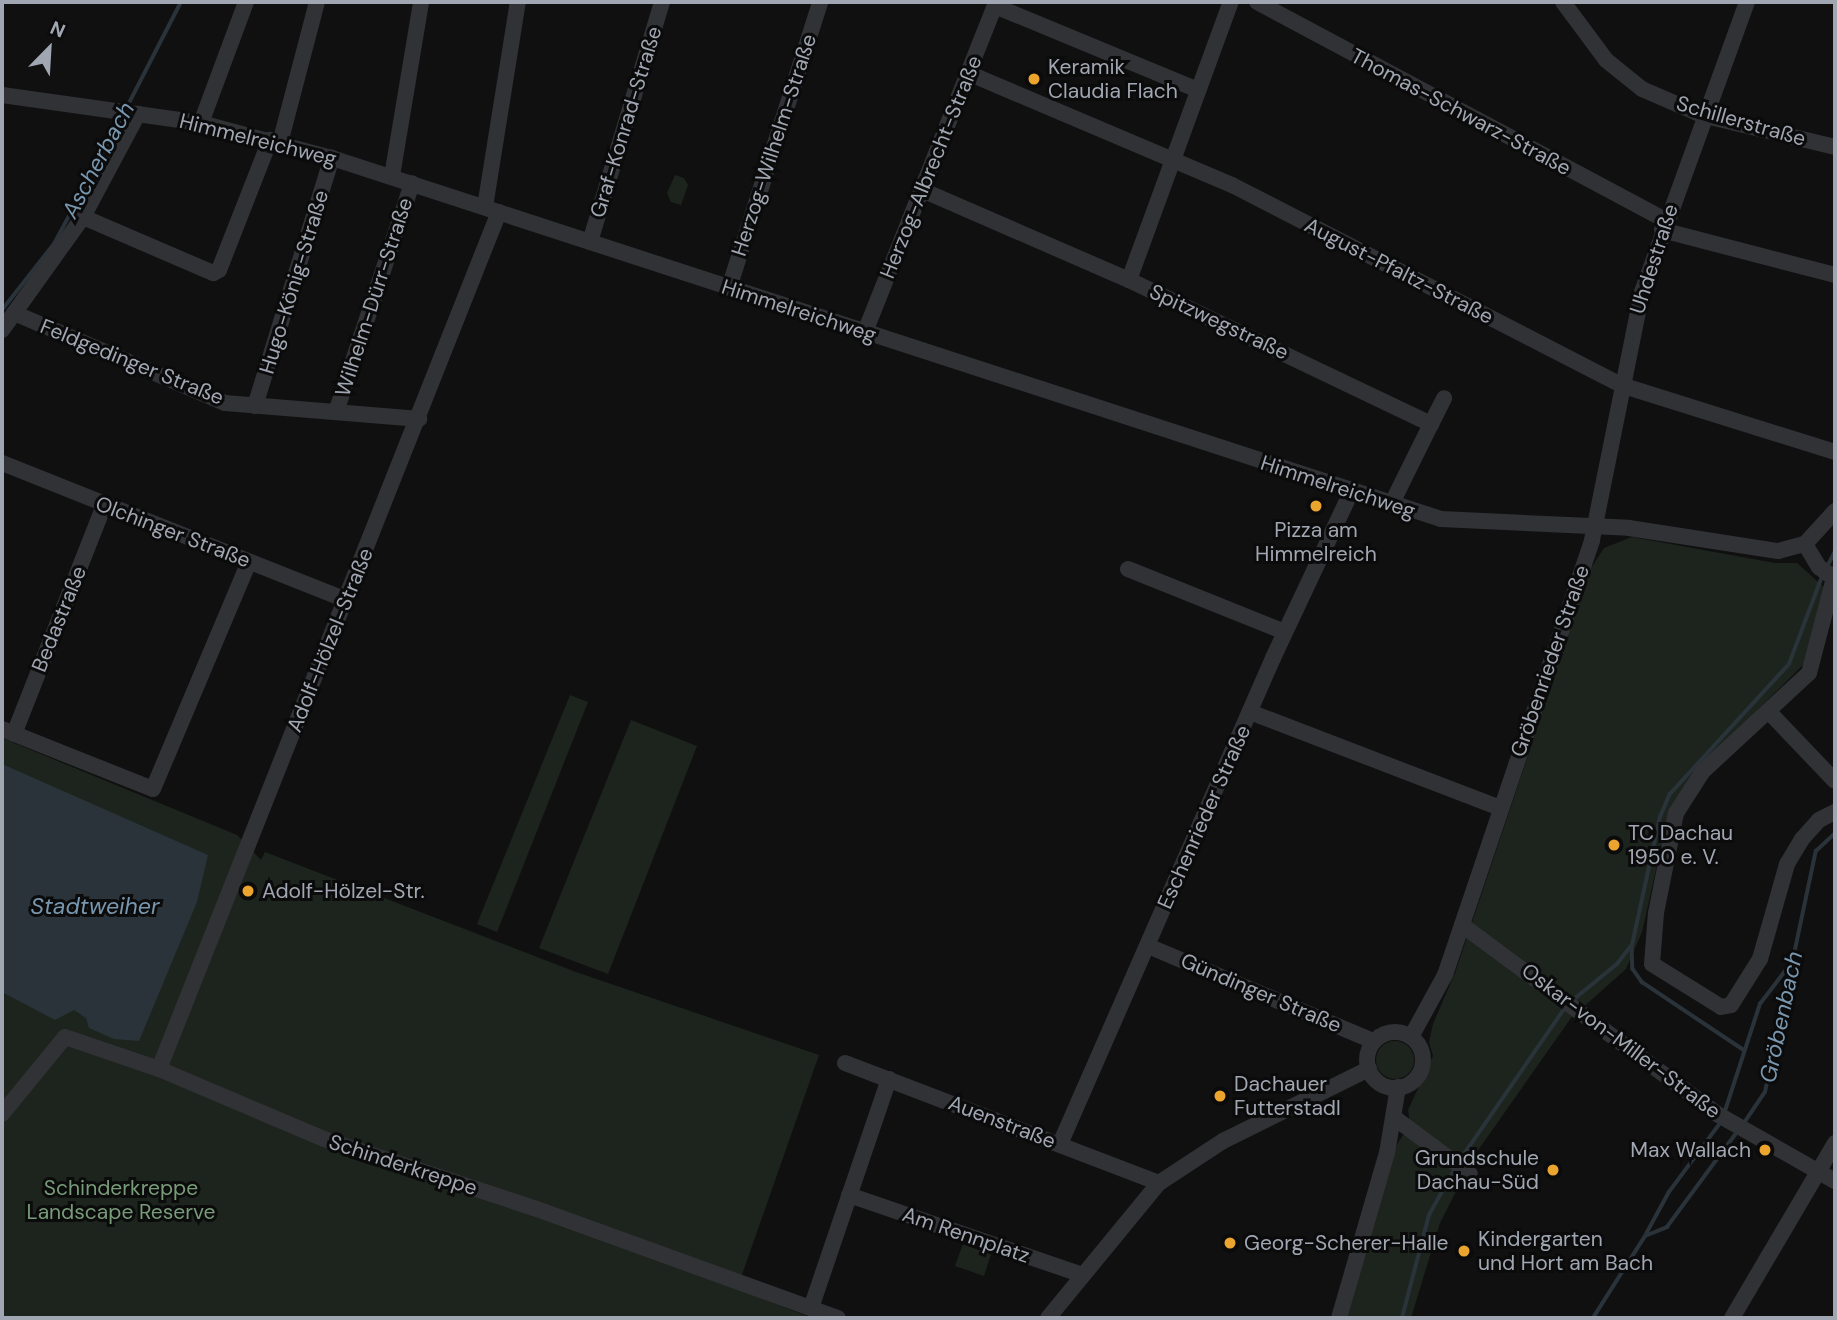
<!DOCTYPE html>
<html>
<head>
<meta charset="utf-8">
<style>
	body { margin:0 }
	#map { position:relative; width:1837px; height:1320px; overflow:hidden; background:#101011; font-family:"DM Sans",sans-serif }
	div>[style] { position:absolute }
	.green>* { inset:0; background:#1c241d }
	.round { border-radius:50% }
	.water>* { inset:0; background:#2a3339 }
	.stream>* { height:3.5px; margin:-1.75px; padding:0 1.75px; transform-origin:1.75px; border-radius:1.75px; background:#2a3339 }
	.minor>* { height:16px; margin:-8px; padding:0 8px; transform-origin:8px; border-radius:8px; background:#313236 }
	.minor>.ring { margin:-8px; padding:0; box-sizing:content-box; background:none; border:16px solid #313236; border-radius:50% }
	.dots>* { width:19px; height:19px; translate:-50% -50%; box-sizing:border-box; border:4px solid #0b0b0c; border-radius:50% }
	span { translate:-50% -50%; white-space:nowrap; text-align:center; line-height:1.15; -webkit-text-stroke:6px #0b0b0c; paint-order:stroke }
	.poi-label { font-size:21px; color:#a1a7b2 }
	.left { translate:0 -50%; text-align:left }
	.right { translate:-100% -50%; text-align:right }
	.street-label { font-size:21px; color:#a1a7b2 }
	.park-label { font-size:21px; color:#789c79 }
	.water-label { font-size:23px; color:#7896ad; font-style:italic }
	.frame { position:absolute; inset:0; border:4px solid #a1a7b2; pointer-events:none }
	.north { position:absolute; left:14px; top:14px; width:70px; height:70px; -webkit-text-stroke:5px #0b0b0c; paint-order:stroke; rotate:24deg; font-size:19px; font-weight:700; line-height:28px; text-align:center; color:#a1a7b2 }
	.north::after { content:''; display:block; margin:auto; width:24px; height:32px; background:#a1a7b2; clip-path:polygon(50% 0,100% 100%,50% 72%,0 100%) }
</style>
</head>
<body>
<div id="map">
	<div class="green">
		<i style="clip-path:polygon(675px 175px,684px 178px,688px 185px,681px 205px,671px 202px,667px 193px)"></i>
		<i style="clip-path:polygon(1632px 537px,1775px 563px,1797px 563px,1825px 588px,1805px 663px,1689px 778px,1667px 821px,1642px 932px,1626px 969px,1571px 1018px,1474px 1156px,1440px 1223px,1411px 1318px,1346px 1318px,1397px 1144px,1410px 1125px,1408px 1110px,1433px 1056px,1429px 1042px,1433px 1024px,1455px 973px,1591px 568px,1604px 548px)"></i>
		<i style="clip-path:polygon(570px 695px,588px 702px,497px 932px,477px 924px)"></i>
		<i style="clip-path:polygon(631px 720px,697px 746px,608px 974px,539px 948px)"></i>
		<i style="clip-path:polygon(2px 738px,237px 835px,261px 860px,265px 852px,576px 972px,819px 1055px,737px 1289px,812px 1318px,2px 1318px)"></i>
		<i class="round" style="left:1376px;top:1041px;width:38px;height:38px"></i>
		<i style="clip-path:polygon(963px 1244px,991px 1254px,984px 1276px,955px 1266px)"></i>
	</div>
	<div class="water">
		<i style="clip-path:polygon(2px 764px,208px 855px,197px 902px,139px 1041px,114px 1039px,89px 1028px,86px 1018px,74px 1010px,55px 1020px,2px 992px)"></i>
	</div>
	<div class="stream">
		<i style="left:127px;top:107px;width:118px;rotate:-62.8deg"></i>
		<i style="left:2px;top:310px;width:84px;rotate:-51.8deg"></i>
		<i style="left:54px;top:244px;width:144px;rotate:-61.8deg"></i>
		<i style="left:1827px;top:567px;width:18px;rotate:-63deg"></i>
		<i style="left:1632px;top:946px;width:23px;rotate:88deg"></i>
		<i style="left:1633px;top:969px;width:16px;rotate:55deg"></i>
		<i style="left:1642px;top:982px;width:123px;rotate:33.7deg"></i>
		<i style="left:1573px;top:1000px;width:57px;rotate:-39.3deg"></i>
		<i style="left:1617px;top:964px;width:24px;rotate:-52deg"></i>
		<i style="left:1632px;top:945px;width:131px;rotate:-77.7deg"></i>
		<i style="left:1660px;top:817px;width:25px;rotate:-67deg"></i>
		<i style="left:1670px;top:794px;width:176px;rotate:-47.5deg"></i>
		<i style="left:1789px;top:664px;width:96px;rotate:-69.3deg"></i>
		<i style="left:1724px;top:1114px;width:116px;rotate:-71.9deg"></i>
		<i style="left:1760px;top:1004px;width:48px;rotate:-52.7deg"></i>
		<i style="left:1744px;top:1123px;width:37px;rotate:-56deg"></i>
		<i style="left:1765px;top:1092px;width:246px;rotate:-78.1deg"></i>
		<i style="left:1816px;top:851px;width:26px;rotate:-43deg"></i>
		<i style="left:1460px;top:1160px;width:185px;rotate:-55.4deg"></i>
		<i style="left:1646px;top:1234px;width:48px;rotate:-61.3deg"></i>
		<i style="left:1669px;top:1192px;width:87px;rotate:-53.4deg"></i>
		<i style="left:1402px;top:1318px;width:106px;rotate:-75.3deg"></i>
		<i style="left:1429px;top:1215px;width:51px;rotate:-60.9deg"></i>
		<i style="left:1593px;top:1318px;width:97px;rotate:-57.6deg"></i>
		<i style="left:1645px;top:1236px;width:24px;rotate:-22deg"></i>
		<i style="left:1667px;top:1227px;width:118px;rotate:-53.6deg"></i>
	</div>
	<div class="minor">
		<i style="left:1257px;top:2px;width:463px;rotate:28.1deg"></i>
		<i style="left:1563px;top:2px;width:72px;rotate:53.4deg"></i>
		<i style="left:1606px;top:60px;width:46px;rotate:38.9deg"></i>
		<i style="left:1642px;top:89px;width:65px;rotate:23.4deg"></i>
		<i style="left:1702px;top:115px;width:137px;rotate:13.5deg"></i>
		<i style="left:995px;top:6px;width:220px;rotate:22.5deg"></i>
		<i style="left:968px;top:73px;width:287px;rotate:23deg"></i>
		<i style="left:1232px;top:185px;width:437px;rotate:27.2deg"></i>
		<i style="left:1621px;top:385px;width:224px;rotate:17.4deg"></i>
		<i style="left:2px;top:95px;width:201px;rotate:8deg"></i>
		<i style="left:201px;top:123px;width:136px;rotate:15deg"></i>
		<i style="left:332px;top:158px;width:1166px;rotate:18.03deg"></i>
		<i style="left:1441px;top:519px;width:188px;rotate:2.7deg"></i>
		<i style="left:1629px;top:528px;width:151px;rotate:8.8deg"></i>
		<i style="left:1778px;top:551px;width:28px;rotate:-15deg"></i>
		<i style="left:1805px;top:544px;width:45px;rotate:-47.7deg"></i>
		<i style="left:201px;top:123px;width:129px;rotate:-69.6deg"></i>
		<i style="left:280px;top:143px;width:146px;rotate:-75.3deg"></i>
		<i style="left:392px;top:176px;width:176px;rotate:-80.5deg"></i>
		<i style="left:922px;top:190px;width:226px;rotate:23.5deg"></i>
		<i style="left:1129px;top:280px;width:335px;rotate:25.5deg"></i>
		<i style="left:1431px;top:424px;width:90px;rotate:116.3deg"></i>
		<i style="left:485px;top:207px;width:208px;rotate:-80.9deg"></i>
		<i style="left:83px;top:217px;width:142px;rotate:23.3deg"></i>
		<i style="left:213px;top:273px;width:7px;rotate:-27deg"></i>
		<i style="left:219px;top:270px;width:140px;rotate:-68.6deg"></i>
		<i style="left:1662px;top:230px;width:179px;rotate:14.6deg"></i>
		<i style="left:590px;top:242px;width:251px;rotate:-73.3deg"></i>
		<i style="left:1129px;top:280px;width:296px;rotate:-69.9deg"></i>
		<i style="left:729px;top:288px;width:300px;rotate:-72.3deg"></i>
		<i style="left:14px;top:313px;width:229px;rotate:23.1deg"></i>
		<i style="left:225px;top:403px;width:195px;rotate:4.7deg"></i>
		<i style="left:2px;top:330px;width:139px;rotate:-54.4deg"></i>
		<i style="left:83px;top:217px;width:117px;rotate:-61.9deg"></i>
		<i style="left:865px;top:332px;width:355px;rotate:-68.3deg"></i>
		<i style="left:255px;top:406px;width:260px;rotate:-72.8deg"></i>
		<i style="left:336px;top:412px;width:241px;rotate:-71.6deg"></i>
		<i style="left:1431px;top:424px;width:29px;rotate:-63deg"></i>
		<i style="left:2px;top:463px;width:370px;rotate:21.7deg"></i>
		<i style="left:1805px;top:544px;width:27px;rotate:59deg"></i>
		<i style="left:1819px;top:567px;width:20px;rotate:37deg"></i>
		<i style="left:1128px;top:569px;width:169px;rotate:21.9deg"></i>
		<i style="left:1835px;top:574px;width:102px;rotate:104.7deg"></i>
		<i style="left:1809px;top:673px;width:144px;rotate:137.2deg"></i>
		<i style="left:1703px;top:771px;width:50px;rotate:122.7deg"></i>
		<i style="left:1676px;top:813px;width:102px;rotate:101.3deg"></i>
		<i style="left:1656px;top:913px;width:51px;rotate:94.5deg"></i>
		<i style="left:1652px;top:964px;width:81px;rotate:31.9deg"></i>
		<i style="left:1721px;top:1007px;width:10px;rotate:-11deg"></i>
		<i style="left:1731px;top:1005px;width:54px;rotate:-57.8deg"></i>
		<i style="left:1760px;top:959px;width:99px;rotate:-74.1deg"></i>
		<i style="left:1787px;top:864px;width:29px;rotate:-59deg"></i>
		<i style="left:1802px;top:839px;width:25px;rotate:-48deg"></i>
		<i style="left:1819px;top:820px;width:18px;rotate:-27deg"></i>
		<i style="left:1250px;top:712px;width:268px;rotate:21deg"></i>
		<i style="left:1769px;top:712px;width:95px;rotate:46.3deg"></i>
		<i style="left:2px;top:729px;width:162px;rotate:21.7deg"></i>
		<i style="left:153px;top:789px;width:246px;rotate:-67.1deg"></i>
		<i style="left:14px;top:734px;width:246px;rotate:-68.5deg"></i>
		<i style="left:1462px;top:925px;width:317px;rotate:36.5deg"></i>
		<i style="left:1717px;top:1114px;width:136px;rotate:29.6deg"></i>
		<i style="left:1148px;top:946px;width:244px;rotate:22.9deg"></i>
		<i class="ring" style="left:1367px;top:1032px;width:40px;height:40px"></i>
		<i style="left:1411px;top:1037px;width:71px;rotate:-61.3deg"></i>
		<i style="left:1445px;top:975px;width:459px;rotate:-71.3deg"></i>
		<i style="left:1592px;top:540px;width:253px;rotate:-78.6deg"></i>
		<i style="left:1642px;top:292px;width:308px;rotate:-70.1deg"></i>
		<i style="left:845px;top:1063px;width:336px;rotate:20.9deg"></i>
		<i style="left:159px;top:1069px;width:922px;rotate:-68.36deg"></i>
		<i style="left:2px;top:1114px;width:99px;rotate:-50.7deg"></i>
		<i style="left:65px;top:1037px;width:99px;rotate:18.8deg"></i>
		<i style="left:159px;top:1069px;width:179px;rotate:23deg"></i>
		<i style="left:324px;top:1139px;width:221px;rotate:18.2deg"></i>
		<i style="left:534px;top:1208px;width:323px;rotate:19.9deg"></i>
		<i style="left:1396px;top:1119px;width:92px;rotate:36.6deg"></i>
		<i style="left:1060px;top:1144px;width:531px;rotate:-66.33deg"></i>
		<i style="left:1273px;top:658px;width:183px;rotate:-64.8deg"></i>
		<i style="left:849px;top:1195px;width:247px;rotate:18.9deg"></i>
		<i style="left:811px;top:1308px;width:242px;rotate:-71.2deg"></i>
		<i style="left:1048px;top:1318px;width:175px;rotate:-50.6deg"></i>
		<i style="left:1159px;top:1183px;width:77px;rotate:-33.3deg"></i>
		<i style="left:1223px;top:1141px;width:163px;rotate:-26.3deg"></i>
		<i style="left:1339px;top:1318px;width:172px;rotate:-73.8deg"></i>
		<i style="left:1387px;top:1153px;width:67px;rotate:-80.5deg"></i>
		<i style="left:1732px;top:1318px;width:203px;rotate:-59.5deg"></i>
	</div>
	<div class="dots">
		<i style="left:1034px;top:79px;background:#eba42d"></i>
		<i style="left:1316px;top:506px;background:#eba42d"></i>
		<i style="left:1614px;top:845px;background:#eba42d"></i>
		<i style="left:248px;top:891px;background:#eba42d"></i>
		<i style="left:1220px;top:1096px;background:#eba42d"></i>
		<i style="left:1765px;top:1150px;background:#eba42d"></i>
		<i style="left:1553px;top:1170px;background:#eba42d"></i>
		<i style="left:1230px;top:1243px;background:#eba42d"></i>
		<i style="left:1464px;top:1251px;background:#eba42d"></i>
	</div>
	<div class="poi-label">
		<span class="left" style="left:1048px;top:79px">Keramik<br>Claudia Flach</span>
		<span style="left:1316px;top:542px">Pizza am<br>Himmelreich</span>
		<span class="left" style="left:1628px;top:845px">TC Dachau<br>1950 e. V.</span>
		<span class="left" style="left:262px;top:891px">Adolf-Hölzel-Str.</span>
		<span class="left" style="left:1234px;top:1096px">Dachauer<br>Futterstadl</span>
		<span class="right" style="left:1751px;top:1150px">Max Wallach</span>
		<span class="right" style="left:1539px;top:1170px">Grundschule<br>Dachau-Süd</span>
		<span class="left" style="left:1478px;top:1251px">Kindergarten<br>und Hort am Bach</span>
		<span class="left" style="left:1244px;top:1243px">Georg-Scherer-Halle</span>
	</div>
	<div class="street-label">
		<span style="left:1461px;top:112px;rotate:28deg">Thomas-Schwarz-Straße</span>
		<span style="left:1741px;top:121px;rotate:16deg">Schillerstraße</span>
		<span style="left:626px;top:122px;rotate:-73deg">Graf-Konrad-Straße</span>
		<span style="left:258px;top:140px;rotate:14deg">Himmelreichweg</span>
		<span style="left:774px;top:145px;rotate:-72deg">Herzog-Wilhelm-Straße</span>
		<span style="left:931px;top:167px;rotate:-68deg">Herzog-Albrecht-Straße</span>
		<span style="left:1654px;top:259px;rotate:-72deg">Uhdestraße</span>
		<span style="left:1399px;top:271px;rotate:27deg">August-Pfaltz-Straße</span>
		<span style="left:294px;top:282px;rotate:-73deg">Hugo-König-Straße</span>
		<span style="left:374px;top:297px;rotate:-72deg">Wilhelm-Dürr-Straße</span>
		<span style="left:799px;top:311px;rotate:18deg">Himmelreichweg</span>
		<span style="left:1219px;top:322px;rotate:25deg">Spitzwegstraße</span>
		<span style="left:132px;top:362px;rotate:22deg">Feldgedinger Straße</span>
		<span style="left:1338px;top:487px;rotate:18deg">Himmelreichweg</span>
		<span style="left:173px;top:532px;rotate:21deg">Olchinger Straße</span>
		<span style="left:59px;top:619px;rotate:-68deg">Bedastraße</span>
		<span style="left:330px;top:640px;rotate:-68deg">Adolf-Hölzel-Straße</span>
		<span style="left:1550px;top:661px;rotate:-71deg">Gröbenrieder Straße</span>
		<span style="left:1204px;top:817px;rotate:-66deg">Eschenrieder Straße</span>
		<span style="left:1261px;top:993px;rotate:23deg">Gündinger Straße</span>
		<span style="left:1621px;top:1041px;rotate:37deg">Oskar-von-Miller-Straße</span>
		<span style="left:1002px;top:1122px;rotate:21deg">Auenstraße</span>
		<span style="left:403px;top:1165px;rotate:18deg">Schinderkreppe</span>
		<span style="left:966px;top:1235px;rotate:19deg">Am Rennplatz</span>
	</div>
	<div class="park-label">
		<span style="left:121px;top:1200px">Schinderkreppe<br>Landscape Reserve</span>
	</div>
	<div class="water-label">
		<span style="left:98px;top:160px;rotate:-62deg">Ascherbach</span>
		<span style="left:95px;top:906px">Stadtweiher</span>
		<span style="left:1781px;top:1017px;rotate:-78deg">Gröbenbach</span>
	</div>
	<div class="frame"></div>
	<div class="north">N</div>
</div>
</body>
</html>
